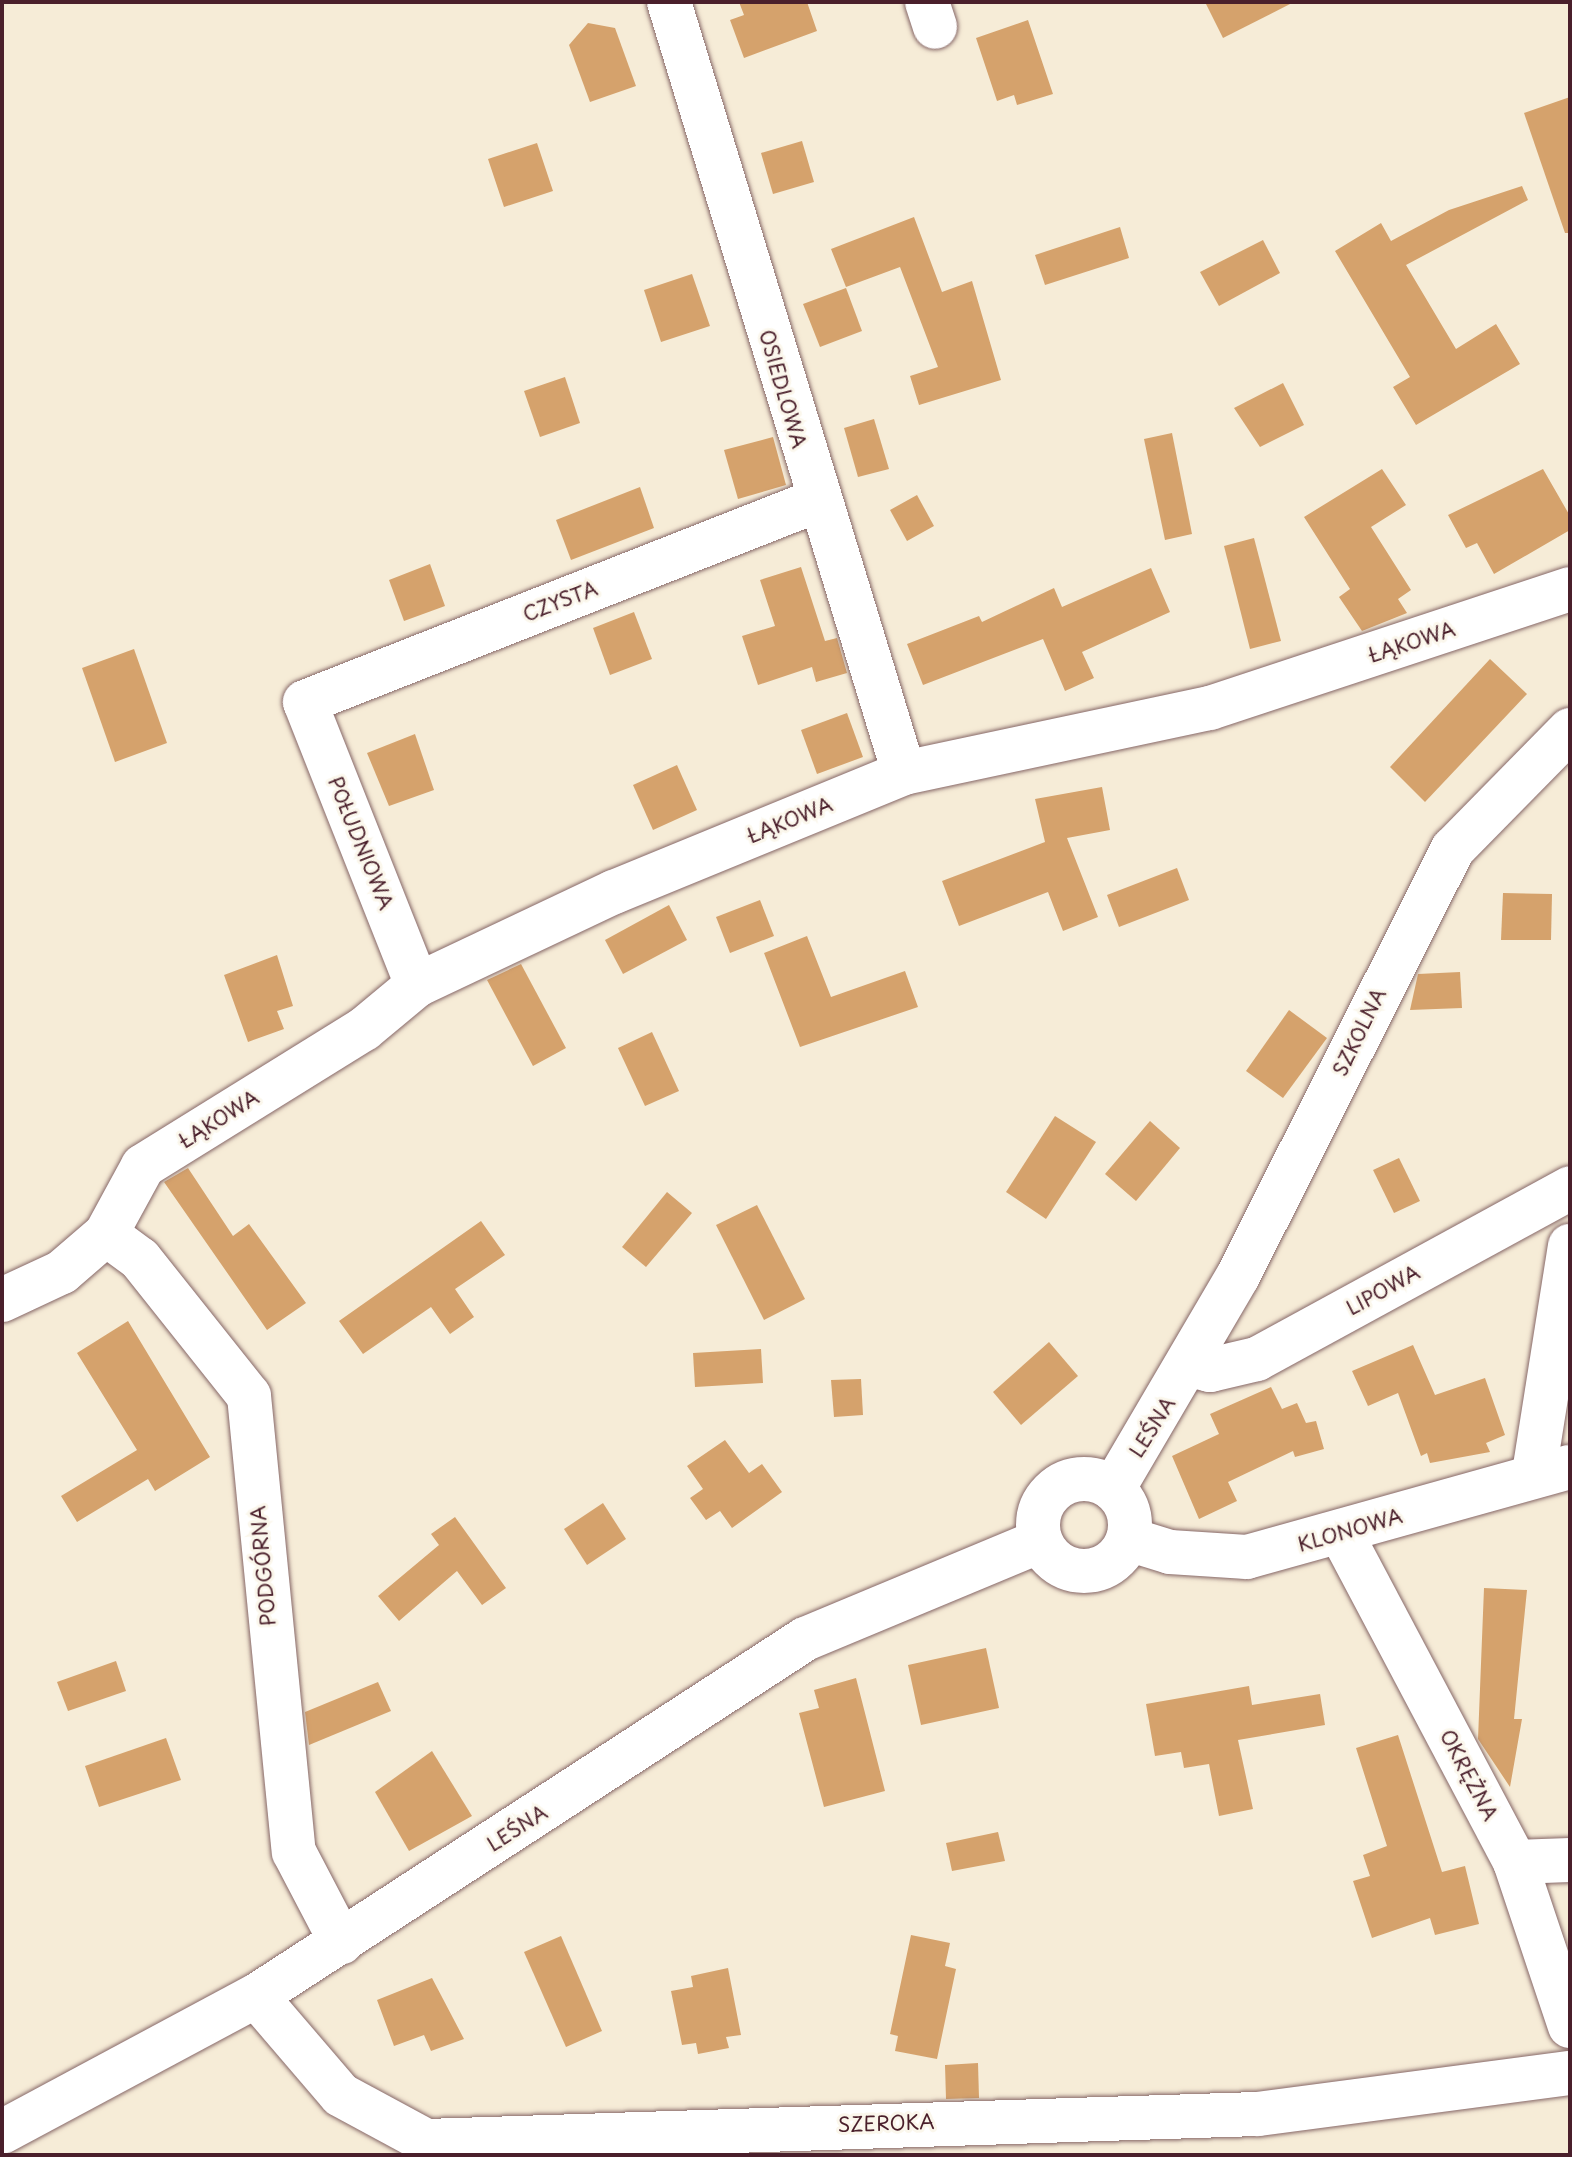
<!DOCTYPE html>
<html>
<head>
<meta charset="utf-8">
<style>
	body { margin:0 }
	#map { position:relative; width:1572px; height:2157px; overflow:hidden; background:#f6ecd7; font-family:"Playpen Sans",sans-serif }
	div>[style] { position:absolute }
	.building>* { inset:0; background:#d5a26c }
	.roads { filter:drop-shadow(0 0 2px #866767) drop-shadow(0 0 2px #866767) }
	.minor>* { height:44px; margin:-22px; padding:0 22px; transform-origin:22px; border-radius:22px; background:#fff }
	.minor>.ring { margin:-22px; padding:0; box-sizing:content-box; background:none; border:44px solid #fff; border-radius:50% }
	span { translate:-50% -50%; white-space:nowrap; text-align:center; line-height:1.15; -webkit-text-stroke:6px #fbf7ec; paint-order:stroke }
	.street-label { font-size:20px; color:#4a1f2b }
	.frame { position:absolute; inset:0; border:4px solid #4a1f2b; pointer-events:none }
</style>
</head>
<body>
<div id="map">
	<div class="building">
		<i style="clip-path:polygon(739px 2px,807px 2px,817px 31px,744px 58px,730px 20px,744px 15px)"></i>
		<i style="clip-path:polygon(1205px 2px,1294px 2px,1223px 38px)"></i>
		<i style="clip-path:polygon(1028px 20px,1053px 94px,1017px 105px,1014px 95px,997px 101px,976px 38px)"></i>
		<i style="clip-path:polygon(588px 23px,615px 28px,636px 86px,590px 102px,569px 45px)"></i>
		<i style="clip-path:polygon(1570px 97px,1570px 233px,1565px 233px,1524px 113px)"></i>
		<i style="clip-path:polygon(802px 141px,814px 182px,773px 194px,761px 153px)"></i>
		<i style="clip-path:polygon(537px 143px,553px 191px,504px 207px,488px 159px)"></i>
		<i style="clip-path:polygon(1522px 186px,1528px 200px,1406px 265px,1456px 349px,1496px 324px,1520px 364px,1416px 425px,1393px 387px,1410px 377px,1335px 251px,1381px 223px,1391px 241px,1449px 210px)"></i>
		<i style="clip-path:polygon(914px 217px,942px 292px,972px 281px,1001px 380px,919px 405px,910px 376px,938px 367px,900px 267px,846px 287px,831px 249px)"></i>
		<i style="clip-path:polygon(1120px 227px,1129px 258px,1045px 285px,1035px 255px)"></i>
		<i style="clip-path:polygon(1263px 240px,1280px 273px,1219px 306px,1200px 272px)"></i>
		<i style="clip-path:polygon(692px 274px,710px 326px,661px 342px,644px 290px)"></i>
		<i style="clip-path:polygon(846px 288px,862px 331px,820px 347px,803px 304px)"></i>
		<i style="clip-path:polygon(565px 377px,580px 423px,540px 437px,524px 391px)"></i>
		<i style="clip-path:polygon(1283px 383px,1304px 425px,1260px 447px,1234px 408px)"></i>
		<i style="clip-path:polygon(874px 419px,889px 469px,858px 477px,844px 428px)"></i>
		<i style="clip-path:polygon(1172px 433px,1192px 534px,1165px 540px,1144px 439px)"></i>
		<i style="clip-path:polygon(773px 437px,786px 485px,738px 499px,724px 450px)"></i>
		<i style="clip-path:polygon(1382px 469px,1406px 505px,1371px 527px,1411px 590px,1398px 599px,1407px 613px,1362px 631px,1339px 597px,1350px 589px,1304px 517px)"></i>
		<i style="clip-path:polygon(1543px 469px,1570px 516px,1570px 530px,1494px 574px,1477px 543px,1466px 548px,1448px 515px)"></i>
		<i style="clip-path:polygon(640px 487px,654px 528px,571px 560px,556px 520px)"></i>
		<i style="clip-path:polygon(917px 495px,934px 526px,907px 541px,890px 510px)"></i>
		<i style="clip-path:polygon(1254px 538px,1281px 641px,1250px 649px,1224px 546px)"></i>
		<i style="clip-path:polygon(430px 564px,445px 606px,404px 621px,389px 580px)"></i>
		<i style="clip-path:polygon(801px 567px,825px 641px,837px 638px,847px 673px,816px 682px,812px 667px,758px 685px,742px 636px,775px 626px,760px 580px)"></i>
		<i style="clip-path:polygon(1151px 568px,1170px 612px,1082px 652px,1094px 678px,1065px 691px,1043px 639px,923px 685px,907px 644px,979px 616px,982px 622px,1054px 588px,1062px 607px)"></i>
		<i style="clip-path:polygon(634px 612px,652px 659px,610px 675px,593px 628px)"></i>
		<i style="clip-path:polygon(134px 649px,167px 743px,115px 762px,82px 668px)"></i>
		<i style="clip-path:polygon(1490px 659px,1527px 694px,1425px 802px,1390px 767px)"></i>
		<i style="clip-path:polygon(847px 713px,863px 757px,817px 774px,801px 730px)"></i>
		<i style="clip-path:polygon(415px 734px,434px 790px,389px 806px,367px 753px)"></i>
		<i style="clip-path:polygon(677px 765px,697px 810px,653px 830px,633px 785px)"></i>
		<i style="clip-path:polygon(1102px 787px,1110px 830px,1067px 838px,1098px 917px,1063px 931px,1048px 892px,959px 926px,942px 881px,1045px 842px,1035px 799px)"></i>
		<i style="clip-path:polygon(1177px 868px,1189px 900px,1119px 927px,1107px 895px)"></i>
		<i style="clip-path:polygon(1503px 893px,1552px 894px,1551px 940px,1501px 940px)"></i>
		<i style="clip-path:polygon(760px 900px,774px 936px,730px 953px,716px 917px)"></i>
		<i style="clip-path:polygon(669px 905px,687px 940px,623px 974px,605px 940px)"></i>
		<i style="clip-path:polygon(807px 936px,831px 997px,905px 971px,918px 1007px,800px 1047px,764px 953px)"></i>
		<i style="clip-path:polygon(277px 955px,293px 1006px,277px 1011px,284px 1029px,248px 1042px,224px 975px)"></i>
		<i style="clip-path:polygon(521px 964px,566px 1048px,533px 1066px,487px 980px)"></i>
		<i style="clip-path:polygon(1460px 972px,1462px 1008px,1410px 1010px,1418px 974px)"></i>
		<i style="clip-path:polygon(1289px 1010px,1327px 1038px,1283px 1098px,1246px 1071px)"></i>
		<i style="clip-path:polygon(652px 1032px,679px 1091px,645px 1106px,618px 1048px)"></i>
		<i style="clip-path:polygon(1055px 1116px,1096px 1142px,1046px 1219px,1006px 1192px)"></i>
		<i style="clip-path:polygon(1150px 1121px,1180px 1148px,1136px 1201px,1105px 1174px)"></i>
		<i style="clip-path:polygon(1399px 1158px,1420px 1201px,1394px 1213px,1373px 1170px)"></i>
		<i style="clip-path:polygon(188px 1168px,233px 1236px,249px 1224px,306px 1303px,267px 1330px,164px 1182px)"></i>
		<i style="clip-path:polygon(667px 1192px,692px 1213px,646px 1267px,622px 1247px)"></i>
		<i style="clip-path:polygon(757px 1205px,805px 1299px,764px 1320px,716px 1225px)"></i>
		<i style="clip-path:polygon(481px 1221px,505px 1255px,455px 1289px,474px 1317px,450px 1334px,431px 1307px,363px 1354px,339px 1321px)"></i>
		<i style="clip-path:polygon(128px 1321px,210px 1457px,155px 1491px,148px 1479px,77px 1522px,61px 1496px,137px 1450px,77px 1353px)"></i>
		<i style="clip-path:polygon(1049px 1342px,1078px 1376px,1021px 1425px,993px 1392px)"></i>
		<i style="clip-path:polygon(1413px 1345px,1435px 1395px,1485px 1378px,1505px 1435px,1486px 1443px,1490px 1452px,1430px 1463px,1427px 1453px,1421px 1456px,1398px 1393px,1368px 1406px,1352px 1371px)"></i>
		<i style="clip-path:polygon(761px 1349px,763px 1383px,695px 1387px,693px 1353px)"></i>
		<i style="clip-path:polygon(861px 1379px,863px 1415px,834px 1417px,831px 1380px)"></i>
		<i style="clip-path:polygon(1271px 1387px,1282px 1409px,1297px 1403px,1306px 1423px,1316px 1421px,1324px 1449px,1295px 1457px,1293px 1451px,1228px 1482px,1237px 1501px,1199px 1519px,1172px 1456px,1219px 1434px,1210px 1414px)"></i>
		<i style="clip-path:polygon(725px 1440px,749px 1473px,762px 1464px,782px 1492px,732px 1528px,720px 1511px,706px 1520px,690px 1498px,703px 1489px,687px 1466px)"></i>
		<i style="clip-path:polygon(603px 1503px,626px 1539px,587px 1565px,564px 1529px)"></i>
		<i style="clip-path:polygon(455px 1517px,506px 1588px,482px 1605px,457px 1571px,399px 1621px,378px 1596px,439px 1545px,431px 1534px)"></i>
		<i style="clip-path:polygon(1484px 1588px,1527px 1590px,1514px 1719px,1522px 1719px,1510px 1787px,1478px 1739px)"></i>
		<i style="clip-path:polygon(986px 1648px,999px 1708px,921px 1725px,908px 1665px)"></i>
		<i style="clip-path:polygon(116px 1661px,126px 1691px,68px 1711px,57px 1682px)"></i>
		<i style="clip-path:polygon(856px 1678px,885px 1791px,824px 1807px,799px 1713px,819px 1708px,814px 1690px)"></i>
		<i style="clip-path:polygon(378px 1682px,391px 1711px,309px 1745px,305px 1712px)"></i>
		<i style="clip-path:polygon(1249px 1686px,1252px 1705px,1320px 1694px,1325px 1725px,1238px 1740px,1253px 1809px,1219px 1816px,1209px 1764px,1184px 1768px,1181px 1752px,1155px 1756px,1146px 1704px)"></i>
		<i style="clip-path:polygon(1398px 1735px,1442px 1872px,1465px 1866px,1479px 1924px,1435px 1935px,1430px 1918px,1372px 1938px,1353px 1881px,1370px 1876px,1363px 1855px,1387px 1846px,1356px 1748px)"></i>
		<i style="clip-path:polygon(166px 1738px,181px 1780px,99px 1807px,85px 1766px)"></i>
		<i style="clip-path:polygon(432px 1751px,472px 1816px,409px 1851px,375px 1792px)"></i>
		<i style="clip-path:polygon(998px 1832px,1005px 1861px,952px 1871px,946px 1843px)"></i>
		<i style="clip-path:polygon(911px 1935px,950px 1943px,945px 1966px,956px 1969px,937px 2059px,895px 2051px,898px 2036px,890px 2034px)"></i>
		<i style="clip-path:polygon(561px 1936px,602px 2031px,566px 2047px,524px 1952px)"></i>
		<i style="clip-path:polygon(728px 1968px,741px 2035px,726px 2037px,729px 2048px,698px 2054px,696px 2043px,682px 2045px,671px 1991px,693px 1987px,691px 1976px)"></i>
		<i style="clip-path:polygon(432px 1978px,464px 2039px,431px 2051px,424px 2035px,394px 2046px,377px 2000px)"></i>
		<i style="clip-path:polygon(978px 2063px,979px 2098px,946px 2099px,945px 2065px)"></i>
	</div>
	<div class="roads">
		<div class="minor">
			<i style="left:669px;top:2px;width:806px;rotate:73.05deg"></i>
			<i style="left:927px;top:2px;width:26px;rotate:72deg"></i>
			<i style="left:417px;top:985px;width:304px;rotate:-111.6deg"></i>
			<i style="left:305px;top:702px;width:549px;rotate:-21.47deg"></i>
			<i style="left:106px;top:1234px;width:42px;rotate:36.3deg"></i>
			<i style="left:140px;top:1259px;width:175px;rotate:51.5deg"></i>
			<i style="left:249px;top:1396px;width:458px;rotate:84.4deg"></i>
			<i style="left:294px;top:1852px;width:102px;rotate:62.4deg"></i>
			<i style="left:2px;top:1300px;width:66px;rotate:-25deg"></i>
			<i style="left:62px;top:1272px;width:58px;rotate:-40.8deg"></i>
			<i style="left:106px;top:1234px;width:77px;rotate:-61.4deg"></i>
			<i style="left:143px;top:1166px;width:260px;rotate:-31.8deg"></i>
			<i style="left:364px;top:1029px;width:69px;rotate:-39.7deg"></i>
			<i style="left:417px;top:985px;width:218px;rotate:-25.3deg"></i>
			<i style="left:614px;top:892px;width:313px;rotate:-22.3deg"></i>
			<i style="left:904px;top:773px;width:313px;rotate:-12deg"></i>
			<i style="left:1210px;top:708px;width:379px;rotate:-18.3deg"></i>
			<i style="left:1190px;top:1365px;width:21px;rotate:14deg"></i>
			<i style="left:1210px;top:1370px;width:48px;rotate:-13.2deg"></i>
			<i style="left:1257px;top:1359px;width:357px;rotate:-28.6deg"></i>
			<i style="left:1534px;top:1473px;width:230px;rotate:-81deg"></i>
			<i class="ring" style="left:1038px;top:1479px;width:48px;height:48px"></i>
			<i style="left:1113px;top:1489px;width:247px;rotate:-59.6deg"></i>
			<i style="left:1238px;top:1276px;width:478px;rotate:-63.3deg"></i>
			<i style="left:1453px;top:849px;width:167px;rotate:-45.5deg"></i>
			<i style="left:1342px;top:1535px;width:370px;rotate:62.1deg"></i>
			<i style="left:1515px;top:1862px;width:173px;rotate:71.5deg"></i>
			<i style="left:1128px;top:1539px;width:44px;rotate:17.2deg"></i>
			<i style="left:1170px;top:1552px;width:77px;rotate:3.7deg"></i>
			<i style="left:1247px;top:1557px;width:335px;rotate:-15.6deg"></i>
			<i style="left:1515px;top:1862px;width:55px;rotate:-2.1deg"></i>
			<i style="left:256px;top:1996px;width:130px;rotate:49.4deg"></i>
			<i style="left:341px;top:2095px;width:97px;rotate:28.4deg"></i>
			<i style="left:426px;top:2141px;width:832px;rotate:-1.86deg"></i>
			<i style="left:1258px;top:2114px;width:315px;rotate:-7.5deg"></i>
			<i style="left:2px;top:2132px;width:288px;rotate:-28.2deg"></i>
			<i style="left:256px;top:1996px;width:655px;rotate:-33.03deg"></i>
			<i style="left:805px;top:1639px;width:255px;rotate:-22.6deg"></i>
		</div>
	</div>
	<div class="street-label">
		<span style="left:783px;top:389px;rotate:74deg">OSIEDLOWA</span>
		<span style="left:560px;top:601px;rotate:-21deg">CZYSTA</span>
		<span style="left:1412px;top:642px;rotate:-18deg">ŁĄKOWA</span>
		<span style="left:790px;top:820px;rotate:-22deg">ŁĄKOWA</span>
		<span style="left:361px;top:843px;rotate:68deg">POŁUDNIOWA</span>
		<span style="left:1359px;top:1032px;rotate:-64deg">SZKOLNA</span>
		<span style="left:219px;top:1119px;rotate:-32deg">ŁĄKOWA</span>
		<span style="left:1383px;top:1290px;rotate:-29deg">LIPOWA</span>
		<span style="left:1152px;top:1427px;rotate:-58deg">LEŚNA</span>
		<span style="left:1350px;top:1530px;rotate:-16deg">KLONOWA</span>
		<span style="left:263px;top:1566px;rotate:-95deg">PODGÓRNA</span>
		<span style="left:1469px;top:1775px;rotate:62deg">OKRĘŻNA</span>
		<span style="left:517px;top:1828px;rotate:-33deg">LEŚNA</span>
		<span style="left:886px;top:2123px;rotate:-2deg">SZEROKA</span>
	</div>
	<div class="frame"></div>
</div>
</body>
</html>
